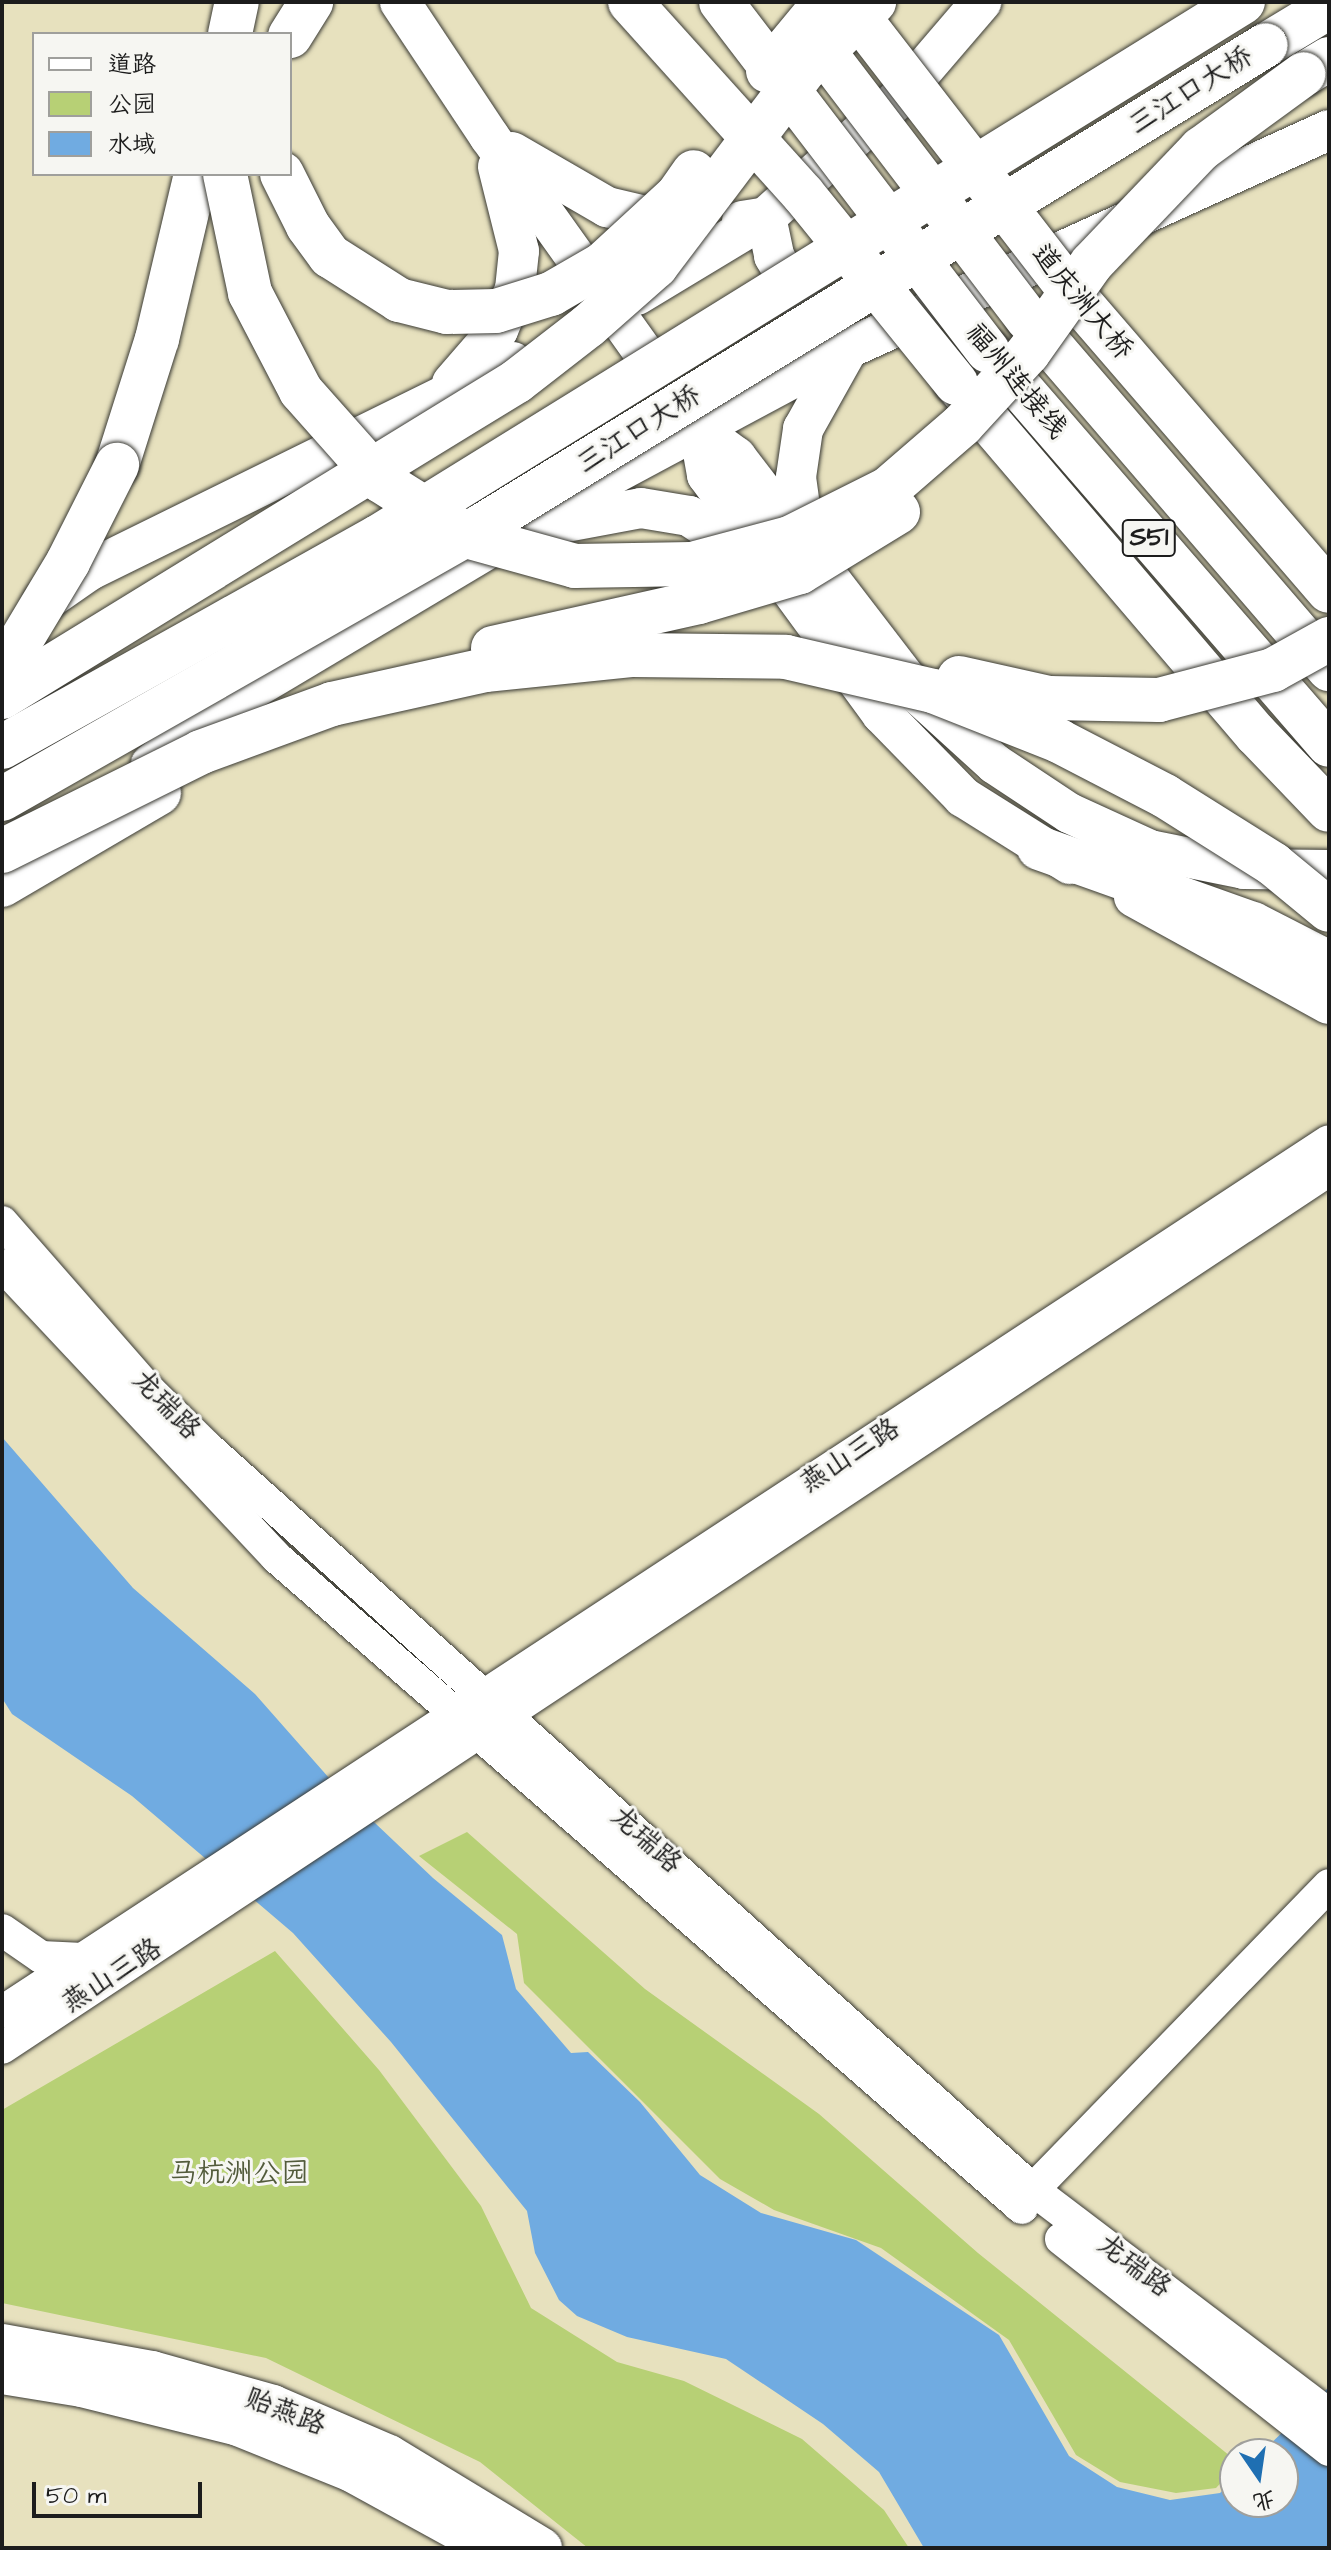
<!DOCTYPE html>
<html>
<head>
<meta charset="utf-8">
<style>
	body { margin:0 }
	#map { position:relative; width:1331px; height:2550px; overflow:hidden; background:#e7e1be; font-family:"Architects Daughter","LXGW WenKai TC",sans-serif }
	div>[style] { position:absolute }
	.green>* { inset:0; background:#b7d075 }
	.water>* { inset:0; background:#70abe1 }
	.roads { filter:drop-shadow(0 0 2px #3a3a34) drop-shadow(0 0 2px #3a3a34) }
	.minor>* { height:32px; margin:-16px; padding:0 16px; transform-origin:16px; border-radius:16px; background:#fff }
	.major>* { height:40px; margin:-20px; padding:0 20px; transform-origin:20px; border-radius:20px; background:#fff }
	.highway>* { height:44px; margin:-22px; padding:0 22px; transform-origin:22px; border-radius:22px; background:#fff }
	.bridges { filter:drop-shadow(0 0 2px #3a3a34) drop-shadow(0 0 2px #3a3a34) }
	.highway-bridge>* { height:44px; margin:-22px; padding:0 22px; transform-origin:22px; border-radius:22px; background:#fff }
	span { translate:-50% -50%; white-space:nowrap; text-align:center; line-height:1.15; -webkit-text-stroke:6px #f6f6f2; paint-order:stroke }
	.shield-label span { padding:2px 6px; background:#f6f6f2; border:2px solid; border-radius:6px; -webkit-text-stroke-width:0 }
	.shield-label { font-size:26px; color:#1c1c1c; font-weight:700 }
	.street-label { font-size:28px; color:#1c1c1c }
	.park-label { font-size:28px; color:#525b3b }
	.frame { position:absolute; inset:0; border:4px solid #1c1c1c; pointer-events:none }
	.legend { position:absolute; left:32px; top:32px; width:260px; height:144px; box-sizing:border-box; background:#f6f6f2; border:2px solid #9f9f9c; margin:0; padding:10px 14px; list-style:none; font-size:24px; color:#1c1c1c }
	.legend li { display:flex; align-items:center; gap:16px; height:40px }
	.legend b { width:40px; border:2px solid #9f9f9c }
	.north { position:absolute; left:1219px; top:2438px; width:80px; height:80px; box-sizing:border-box; background:#f6f6f2; border:2px solid #9f9f9c; border-radius:50%; rotate:167deg; font-size:22px; font-weight:700; line-height:32px; text-align:center; color:#1c1c1c }
	.north::after { content:''; display:block; margin:auto; width:28px; height:36px; background:#1f6fb2; clip-path:polygon(50% 0,100% 100%,50% 72%,0 100%) }
	.scale { position:absolute; left:32px; top:2482px; width:170px; height:36px; box-sizing:border-box; border:4px solid #1c1c1c; border-top:0; padding-left:10px; font-size:24px; line-height:28px; white-space:nowrap; color:#1c1c1c; -webkit-text-stroke:6px #f6f6f2; paint-order:stroke }
</style>
</head>
<body>
<div id="map">
	<div class="green">
		<i style="clip-path:polygon(467px 1832px,645px 1989px,819px 2114px,978px 2253px,1235px 2460px,1235px 2468px,1216px 2488px,1176px 2493px,1120px 2482px,1076px 2455px,1009px 2340px,881px 2248px,774px 2210px,720px 2179px,524px 1983px,517px 1934px,419px 1856px)"></i>
		<i style="clip-path:polygon(275px 1951px,379px 2070px,481px 2206px,531px 2308px,617px 2362px,684px 2381px,802px 2439px,884px 2510px,909px 2548px,588px 2548px,480px 2462px,266px 2358px,2px 2303px,2px 2110px)"></i>
	</div>
	<div class="water">
		<i style="clip-path:polygon(2px 1437px,133px 1588px,255px 1694px,337px 1787px,433px 1878px,502px 1935px,516px 1989px,571px 2053px,588px 2052px,640px 2102px,700px 2175px,761px 2213px,856px 2240px,999px 2335px,1069px 2456px,1117px 2487px,1170px 2500px,1220px 2493px,1235px 2478px,1235px 2502px,1283px 2502px,1283px 2454px,1260px 2454px,1329px 2387px,1329px 2548px,924px 2548px,879px 2472px,823px 2424px,726px 2359px,627px 2337px,577px 2316px,559px 2300px,535px 2253px,527px 2211px,391px 2042px,293px 1933px,132px 1796px,12px 1714px,2px 1698px)"></i>
	</div>
	<div class="roads">
		<div class="minor">
			<i style="left:2px;top:1222px;width:222px;rotate:48.8deg"></i>
			<i style="left:148px;top:1389px;width:83px;rotate:44.5deg"></i>
			<i style="left:207px;top:1447px;width:1111px;rotate:41.97deg"></i>
			<i style="left:1033px;top:2190px;width:372px;rotate:37.2deg"></i>
			<i style="left:2px;top:1265px;width:400px;rotate:46.8deg"></i>
			<i style="left:276px;top:1557px;width:990px;rotate:41.11deg"></i>
			<i style="left:2px;top:1930px;width:47px;rotate:34.7deg"></i>
			<i style="left:41px;top:1957px;width:42px;rotate:2.7deg"></i>
			<i style="left:2px;top:2012px;width:1587px;rotate:-33.28deg"></i>
			<i style="left:2px;top:2048px;width:1591px;rotate:-33.49deg"></i>
			<i style="left:1018px;top:2205px;width:446px;rotate:-45.8deg"></i>
			<i style="left:1061px;top:2239px;width:341px;rotate:38.2deg"></i>
		</div>
		<div class="major">
			<i style="left:400px;top:2px;width:161px;rotate:56.4deg"></i>
			<i style="left:489px;top:136px;width:361px;rotate:54.5deg"></i>
			<i style="left:699px;top:430px;width:46px;rotate:36.1deg"></i>
			<i style="left:736px;top:457px;width:299px;rotate:52.5deg"></i>
			<i style="left:918px;top:694px;width:104px;rotate:42.3deg"></i>
			<i style="left:995px;top:764px;width:89px;rotate:33.5deg"></i>
			<i style="left:1069px;top:813px;width:89px;rotate:24.6deg"></i>
			<i style="left:1150px;top:850px;width:96px;rotate:11.4deg"></i>
			<i style="left:1244px;top:869px;width:85px;rotate:0.7deg"></i>
			<i style="left:512px;top:152px;width:110px;rotate:30.1deg"></i>
			<i style="left:607px;top:207px;width:74px;rotate:13.3deg"></i>
			<i style="left:742px;top:221px;width:24px;rotate:-9deg"></i>
			<i style="left:766px;top:217px;width:40px;rotate:78deg"></i>
			<i style="left:774px;top:256px;width:64px;rotate:59.8deg"></i>
			<i style="left:637px;top:295px;width:151px;rotate:-31.2deg"></i>
			<i style="left:766px;top:217px;width:177px;rotate:-41.8deg"></i>
			<i style="left:898px;top:99px;width:128px;rotate:-49.4deg"></i>
			<i style="left:452px;top:383px;width:70px;rotate:-49deg"></i>
			<i style="left:498px;top:330px;width:44px;rotate:-67.5deg"></i>
			<i style="left:515px;top:289px;width:38px;rotate:-84deg"></i>
			<i style="left:519px;top:251px;width:87px;rotate:-104deg"></i>
			<i style="left:699px;top:430px;width:46px;rotate:79.9deg"></i>
			<i style="left:707px;top:475px;width:296px;rotate:53.8deg"></i>
			<i style="left:882px;top:714px;width:116px;rotate:45.7deg"></i>
			<i style="left:963px;top:797px;width:126px;rotate:32.1deg"></i>
			<i style="left:555px;top:524px;width:87px;rotate:-10.5deg"></i>
			<i style="left:641px;top:508px;width:49px;rotate:9.5deg"></i>
			<i style="left:689px;top:516px;width:74px;rotate:33.5deg"></i>
			<i style="left:814px;top:547px;width:29px;rotate:-115deg"></i>
			<i style="left:802px;top:521px;width:44px;rotate:-97.8deg"></i>
			<i style="left:796px;top:477px;width:49px;rotate:-81.7deg"></i>
			<i style="left:803px;top:429px;width:86px;rotate:-60.8deg"></i>
			<i style="left:44px;top:602px;width:56px;rotate:-34.8deg"></i>
			<i style="left:90px;top:570px;width:471px;rotate:-26.2deg"></i>
			<i style="left:151px;top:764px;width:101px;rotate:-37.8deg"></i>
			<i style="left:231px;top:702px;width:443px;rotate:-30.8deg"></i>
			<i style="left:612px;top:475px;width:269px;rotate:-28.2deg"></i>
			<i style="left:849px;top:348px;width:527px;rotate:-24.43deg"></i>
			<i style="left:1134px;top:897px;width:222px;rotate:28.8deg"></i>
			<i style="left:2px;top:2344px;width:152px;rotate:10.2deg"></i>
			<i style="left:152px;top:2371px;width:126px;rotate:15.7deg"></i>
			<i style="left:273px;top:2405px;width:126px;rotate:23.3deg"></i>
			<i style="left:389px;top:2455px;width:179px;rotate:31.3deg"></i>
			<i style="left:2px;top:2374px;width:81px;rotate:9.2deg"></i>
			<i style="left:82px;top:2387px;width:161px;rotate:14deg"></i>
			<i style="left:238px;top:2426px;width:123px;rotate:22deg"></i>
			<i style="left:352px;top:2472px;width:158px;rotate:28.8deg"></i>
		</div>
		<div class="highway">
			<i style="left:230px;top:34px;width:33px;rotate:-78deg"></i>
			<i style="left:290px;top:36px;width:40px;rotate:-58deg"></i>
			<i style="left:1266px;top:45px;width:74px;rotate:-31.1deg"></i>
			<i style="left:1304px;top:74px;width:29px;rotate:-31deg"></i>
			<i style="left:1070px;top:291px;width:396px;rotate:49.2deg"></i>
			<i style="left:1028px;top:319px;width:462px;rotate:49.3deg"></i>
			<i style="left:988px;top:351px;width:521px;rotate:49.12deg"></i>
			<i style="left:956px;top:383px;width:462px;rotate:49.5deg"></i>
			<i style="left:1256px;top:734px;width:105px;rotate:46.2deg"></i>
			<i style="left:117px;top:465px;width:132px;rotate:-72.4deg"></i>
			<i style="left:157px;top:339px;width:170px;rotate:-76.7deg"></i>
			<i style="left:1039px;top:848px;width:227px;rotate:19.6deg"></i>
			<i style="left:1253px;top:924px;width:85px;rotate:27.2deg"></i>
			<i style="left:2px;top:885px;width:182px;rotate:-30.4deg"></i>
		</div>
	</div>
	<div class="bridges">
		<div class="highway-bridge">
			<i style="left:630px;top:2px;width:258px;rotate:48deg"></i>
			<i style="left:803px;top:194px;width:243px;rotate:51deg"></i>
			<i style="left:721px;top:2px;width:439px;rotate:52.6deg"></i>
			<i style="left:847px;top:2px;width:365px;rotate:52.3deg"></i>
			<i style="left:806px;top:28px;width:366px;rotate:52.7deg"></i>
			<i style="left:768px;top:71px;width:89px;rotate:-50.4deg"></i>
			<i style="left:225px;top:174px;width:122px;rotate:78.1deg"></i>
			<i style="left:250px;top:293px;width:110px;rotate:62.5deg"></i>
			<i style="left:301px;top:391px;width:120px;rotate:48.4deg"></i>
			<i style="left:381px;top:481px;width:105px;rotate:32.2deg"></i>
			<i style="left:470px;top:537px;width:109px;rotate:15.4deg"></i>
			<i style="left:575px;top:566px;width:117px;rotate:-1deg"></i>
			<i style="left:692px;top:564px;width:101px;rotate:-14.9deg"></i>
			<i style="left:790px;top:538px;width:110px;rotate:-26.6deg"></i>
			<i style="left:888px;top:489px;width:98px;rotate:-40.9deg"></i>
			<i style="left:962px;top:425px;width:98px;rotate:-47.5deg"></i>
			<i style="left:1028px;top:353px;width:110px;rotate:-54.6deg"></i>
			<i style="left:1092px;top:263px;width:158px;rotate:-46.3deg"></i>
			<i style="left:1201px;top:149px;width:127px;rotate:-36.1deg"></i>
			<i style="left:282px;top:174px;width:58px;rotate:63.4deg"></i>
			<i style="left:308px;top:226px;width:37px;rotate:54deg"></i>
			<i style="left:330px;top:256px;width:82px;rotate:32.5deg"></i>
			<i style="left:399px;top:300px;width:49px;rotate:14deg"></i>
			<i style="left:447px;top:312px;width:49px;rotate:-1.2deg"></i>
			<i style="left:496px;top:311px;width:58px;rotate:-17.2deg"></i>
			<i style="left:551px;top:294px;width:60px;rotate:-30deg"></i>
			<i style="left:603px;top:264px;width:100px;rotate:-42.6deg"></i>
			<i style="left:677px;top:196px;width:29px;rotate:-55deg"></i>
			<i style="left:493px;top:648px;width:211px;rotate:-12.6deg"></i>
			<i style="left:699px;top:602px;width:105px;rotate:-16.5deg"></i>
			<i style="left:800px;top:572px;width:115px;rotate:-31.5deg"></i>
			<i style="left:2px;top:663px;width:22px;rotate:-47deg"></i>
			<i style="left:17px;top:647px;width:99px;rotate:-59deg"></i>
			<i style="left:68px;top:562px;width:109px;rotate:-63.2deg"></i>
			<i style="left:959px;top:678px;width:92px;rotate:12.5deg"></i>
			<i style="left:1049px;top:698px;width:110px;rotate:1deg"></i>
			<i style="left:1159px;top:700px;width:118px;rotate:-14.7deg"></i>
			<i style="left:1273px;top:670px;width:64px;rotate:-29deg"></i>
			<i style="left:2px;top:697px;width:604px;rotate:-31.53deg"></i>
			<i style="left:517px;top:381px;width:90px;rotate:-37.8deg"></i>
			<i style="left:588px;top:326px;width:91px;rotate:-41.4deg"></i>
			<i style="left:656px;top:266px;width:246px;rotate:-52.9deg"></i>
			<i style="left:804px;top:70px;width:98px;rotate:-44.2deg"></i>
			<i style="left:2px;top:747px;width:431px;rotate:-29.2deg"></i>
			<i style="left:378px;top:537px;width:1017px;rotate:-31.74deg"></i>
			<i style="left:2px;top:799px;width:554px;rotate:-29.67deg"></i>
			<i style="left:483px;top:525px;width:918px;rotate:-31.51deg"></i>
			<i style="left:2px;top:851px;width:222px;rotate:-26.4deg"></i>
			<i style="left:201px;top:752px;width:140px;rotate:-20.1deg"></i>
			<i style="left:332px;top:704px;width:157px;rotate:-12.5deg"></i>
			<i style="left:485px;top:670px;width:149px;rotate:-5.8deg"></i>
			<i style="left:633px;top:655px;width:153px;rotate:0.7deg"></i>
			<i style="left:786px;top:657px;width:151px;rotate:13deg"></i>
			<i style="left:933px;top:691px;width:136px;rotate:21.6deg"></i>
			<i style="left:1059px;top:741px;width:119px;rotate:27.4deg"></i>
			<i style="left:1165px;top:796px;width:128px;rotate:32.2deg"></i>
			<i style="left:1273px;top:864px;width:72px;rotate:39.4deg"></i>
		</div>
	</div>
	<div class="shield-label">
		<span style="left:1149px;top:538px">S51</span>
	</div>
	<div class="street-label">
		<span style="left:1191px;top:91px;rotate:-32deg">三江口大桥</span>
		<span style="left:1082px;top:302px;rotate:50deg">道庆洲大桥</span>
		<span style="left:1016px;top:381px;rotate:50deg">福州连接线</span>
		<span style="left:639px;top:430px;rotate:-32deg">三江口大桥</span>
		<span style="left:166px;top:1405px;rotate:46deg">龙瑞路</span>
		<span style="left:850px;top:1456px;rotate:-33deg">燕山三路</span>
		<span style="left:646px;top:1840px;rotate:42deg">龙瑞路</span>
		<span style="left:112px;top:1976px;rotate:-33deg">燕山三路</span>
		<span style="left:1134px;top:2266px;rotate:37deg">龙瑞路</span>
		<span style="left:285px;top:2412px;rotate:21deg">贻燕路</span>
	</div>
	<div class="park-label">
		<span style="left:239px;top:2174px">马杭洲公园</span>
	</div>
	<div class="frame"></div>
	<ul class="legend">
	<li><b style="height:10px;background:#fff"></b>道路</li>
	<li><b style="height:22px;background:#b7d075"></b>公园</li>
	<li><b style="height:22px;background:#70abe1"></b>水域</li>
	</ul>
	<div class="north">北</div>
	<div class="scale">50 m</div>
</div>
</body>
</html>
